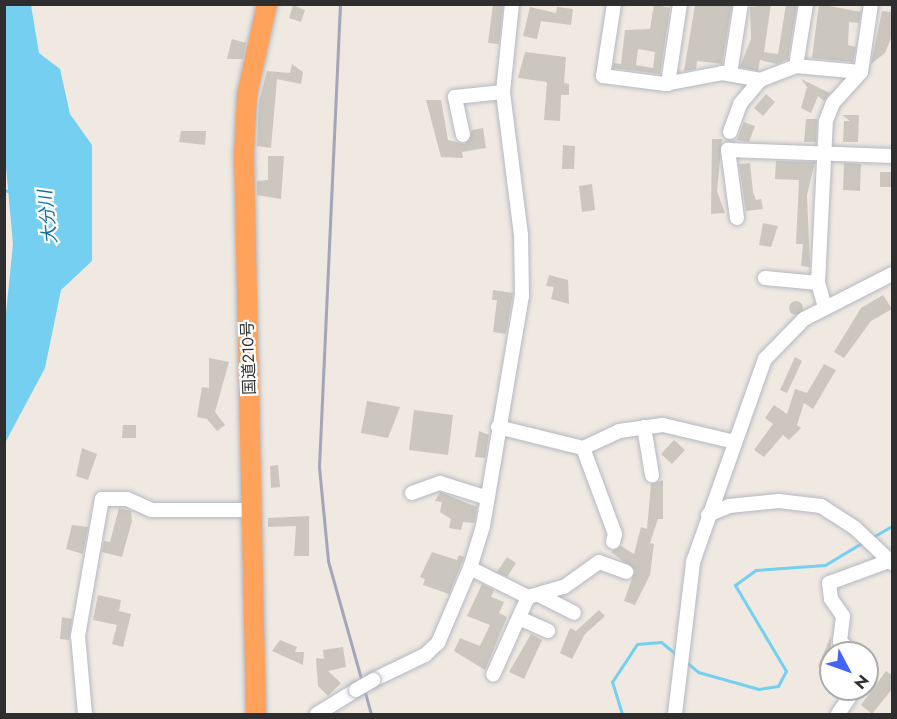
<!DOCTYPE html>
<html>
<head>
<meta charset="utf-8">
<style>
	body { margin:0 }
	#map { position:relative; width:897px; height:719px; overflow:hidden; background:#efe9e1; font-family:Jost,"Noto Sans JP",sans-serif }
	div>[style] { position:absolute }
	.water>* { inset:0; background:#75cff0 }
	.stream>* { height:3px; margin:-1.5px; padding:0 1.5px; transform-origin:1.5px; border-radius:1.5px; background:#75cff0 }
	.building>* { inset:0; background:#cbc7bf }
	.round { border-radius:50% }
	.roads { filter:drop-shadow(0 0 2px #b4b7c1) drop-shadow(0 0 2px #b4b7c1) }
	.minor>* { height:14px; margin:-7px; padding:0 7px; transform-origin:7px; border-radius:7px; background:#fff }
	.highway>* { height:20px; margin:-10px; padding:0 10px; transform-origin:10px; border-radius:10px; background:#ffa35c }
	.rail>* { height:3px; margin:-1.5px; padding:0 1.5px; transform-origin:1.5px; border-radius:1.5px; background:#a3a6b8 }
	.bridges { filter:drop-shadow(0 0 2px #b4b7c1) drop-shadow(0 0 2px #b4b7c1) }
	.minor-bridge>* { height:14px; margin:-7px; padding:0 7px; transform-origin:7px; border-radius:7px; background:#fff }
	span { translate:-50% -50%; white-space:nowrap; text-align:center; line-height:1.15; -webkit-text-stroke:4.5px #fff; paint-order:stroke }
	.street-label { font-size:16px; color:#2e2e2e }
	.water-label { font-size:18px; color:#0d6fa3; font-style:italic }
	.frame { position:absolute; inset:0; border:6px solid #2e2e2e; pointer-events:none }
	.north { position:absolute; left:819px; top:641px; width:60px; height:60px; box-sizing:border-box; background:#fff; border:2px solid #ababab; border-radius:50%; rotate:131deg; font-size:16px; font-weight:700; line-height:24px; text-align:center; color:#2e2e2e }
	.north::after { content:''; display:block; margin:auto; width:21px; height:27px; background:#4264fb; clip-path:polygon(50% 0,100% 100%,50% 72%,0 100%) }
</style>
</head>
<body>
<div id="map">
	<div class="water">
		<i style="clip-path:polygon(5px 4px,31px 5px,39px 53px,60px 69px,70px 114px,92px 145px,92px 261px,61px 290px,45px 368px,5px 443px,4px 333px,13px 244px,4px 145px)"></i>
	</div>
	<div class="stream">
		<i style="left:4px;top:190px;width:10px;rotate:17deg"></i>
		<i style="left:871px;top:538px;width:24px;rotate:-30deg"></i>
		<i style="left:685px;top:661px;width:17px;rotate:40deg"></i>
		<i style="left:698px;top:672px;width:63px;rotate:15.6deg"></i>
		<i style="left:759px;top:689px;width:19px;rotate:-9deg"></i>
		<i style="left:778px;top:686px;width:17px;rotate:-62deg"></i>
		<i style="left:786px;top:671px;width:100px;rotate:-120.7deg"></i>
		<i style="left:735px;top:585px;width:26px;rotate:-36deg"></i>
		<i style="left:756px;top:570px;width:69px;rotate:-4.1deg"></i>
		<i style="left:825px;top:565px;width:47px;rotate:-31deg"></i>
		<i style="left:622px;top:714px;width:34px;rotate:-107deg"></i>
		<i style="left:612px;top:682px;width:45px;rotate:-56.7deg"></i>
		<i style="left:637px;top:644px;width:24px;rotate:-5deg"></i>
		<i style="left:661px;top:642px;width:21px;rotate:39deg"></i>
	</div>
	<div class="building">
		<i style="clip-path:polygon(493px 4px,503px 4px,499px 44px,488px 43px)"></i>
		<i style="clip-path:polygon(evenodd,654px 4px,670px 8px,660px 74px,613px 68px,614px 63px,621px 64px,625px 30px,650px 29px,654px 4px,638px 49px,655px 52px,653px 68px,636px 65px,638px 49px)"></i>
		<i style="clip-path:polygon(712px 4px,732px 4px,722px 64px,697px 61px,696px 69px,684px 71px,695px 5px)"></i>
		<i style="clip-path:polygon(771px 4px,764px 52px,778px 54px,786px 4px,797px 4px,788px 59px,777px 64px,760px 60px,758px 71px,740px 67px,751px 39px,750px 7px)"></i>
		<i style="clip-path:polygon(819px 4px,861px 12px,859px 23px,849px 22px,848px 45px,856px 47px,853px 62px,812px 58px)"></i>
		<i style="clip-path:polygon(293px 5px,305px 10px,301px 22px,289px 18px)"></i>
		<i style="clip-path:polygon(530px 7px,556px 13px,557px 7px,573px 9px,571px 25px,541px 21px,537px 39px,523px 36px)"></i>
		<i style="clip-path:polygon(882px 11px,892px 12px,892px 36px,885px 53px,871px 64px)"></i>
		<i style="clip-path:polygon(232px 39px,246px 43px,243px 59px,227px 59px)"></i>
		<i style="clip-path:polygon(525px 52px,566px 57px,564px 83px,569px 84px,569px 95px,561px 95px,560px 121px,544px 120px,547px 82px,518px 78px)"></i>
		<i style="clip-path:polygon(292px 64px,303px 72px,301px 84px,277px 79px,271px 148px,257px 146px,259px 101px,267px 71px,290px 73px)"></i>
		<i style="clip-path:polygon(801px 79px,830px 93px,824px 101px,818px 96px,811px 113px,801px 108px,807px 87px)"></i>
		<i style="clip-path:polygon(766px 94px,775px 102px,763px 116px,754px 108px)"></i>
		<i style="clip-path:polygon(426px 100px,441px 100px,448px 140px,465px 144px,472px 130px,483px 128px,486px 148px,462px 152px,463px 158px,441px 157px)"></i>
		<i style="clip-path:polygon(842px 115px,859px 115px,858px 142px,843px 142px,844px 121px,850px 121px)"></i>
		<i style="clip-path:polygon(806px 119px,817px 119px,816px 142px,804px 142px)"></i>
		<i style="clip-path:polygon(744px 122px,755px 126px,749px 142px,737px 140px)"></i>
		<i style="clip-path:polygon(181px 131px,206px 131px,205px 145px,179px 142px)"></i>
		<i style="clip-path:polygon(712px 139px,722px 139px,717px 191px,725px 213px,711px 214px)"></i>
		<i style="clip-path:polygon(563px 145px,575px 146px,574px 169px,562px 169px)"></i>
		<i style="clip-path:polygon(268px 156px,284px 156px,281px 199px,257px 195px,257px 181px,268px 180px)"></i>
		<i style="clip-path:polygon(776px 161px,815px 162px,807px 195px,810px 267px,801px 266px,803px 244px,796px 244px,799px 180px,775px 179px)"></i>
		<i style="clip-path:polygon(750px 163px,753px 192px,756px 200px,761px 199px,763px 209px,746px 211px,739px 164px)"></i>
		<i style="clip-path:polygon(844px 163px,861px 164px,860px 191px,843px 190px)"></i>
		<i style="clip-path:polygon(880px 172px,891px 172px,891px 187px,880px 187px)"></i>
		<i style="clip-path:polygon(592px 184px,595px 210px,582px 212px,579px 186px)"></i>
		<i style="clip-path:polygon(763px 223px,778px 226px,771px 247px,759px 245px)"></i>
		<i style="clip-path:polygon(549px 275px,568px 280px,569px 304px,551px 299px,554px 287px,546px 286px)"></i>
		<i style="clip-path:polygon(493px 290px,513px 293px,506px 334px,493px 332px,497px 300px,492px 300px)"></i>
		<i style="clip-path:polygon(883px 295px,892px 309px,871px 321px,844px 358px,834px 352px,861px 308px)"></i>
		<i class="round" style="left:789px;top:301px;width:14px;height:14px"></i>
		<i style="clip-path:polygon(795px 357px,802px 361px,787px 393px,780px 390px)"></i>
		<i style="clip-path:polygon(209px 358px,229px 362px,215px 412px,225px 425px,217px 431px,207px 419px,197px 417px,202px 387px,209px 388px)"></i>
		<i style="clip-path:polygon(824px 364px,836px 370px,813px 409px,804px 403px,797px 425px,801px 428px,789px 440px,783px 435px,764px 457px,754px 450px,773px 424px,765px 418px,774px 405px,787px 414px,795px 389px,807px 393px)"></i>
		<i style="clip-path:polygon(367px 401px,400px 407px,388px 438px,361px 433px)"></i>
		<i style="clip-path:polygon(414px 410px,453px 415px,448px 455px,409px 450px)"></i>
		<i style="clip-path:polygon(123px 425px,136px 425px,136px 438px,122px 438px)"></i>
		<i style="clip-path:polygon(479px 431px,489px 435px,485px 458px,475px 457px)"></i>
		<i style="clip-path:polygon(674px 440px,685px 450px,672px 464px,661px 454px)"></i>
		<i style="clip-path:polygon(82px 448px,97px 454px,88px 480px,76px 476px)"></i>
		<i style="clip-path:polygon(278px 465px,280px 487px,271px 488px,270px 466px)"></i>
		<i style="clip-path:polygon(663px 480px,663px 519px,658px 519px,650px 543px,654px 544px,650px 575px,635px 605px,624px 601px,635px 570px,611px 552px,621px 546px,634px 554px,641px 527px,647px 529px,651px 484px)"></i>
		<i style="clip-path:polygon(440px 492px,477px 507px,474px 523px,463px 522px,461px 530px,449px 528px,451px 519px,440px 512px,442px 502px,435px 501px)"></i>
		<i style="clip-path:polygon(119px 508px,131px 511px,132px 521px,122px 557px,102px 552px,104px 541px,110px 542px)"></i>
		<i style="clip-path:polygon(309px 516px,309px 556px,294px 556px,296px 526px,268px 527px,268px 518px)"></i>
		<i style="clip-path:polygon(72px 525px,88px 527px,83px 554px,66px 549px)"></i>
		<i style="clip-path:polygon(432px 552px,457px 560px,459px 555px,464px 557px,449px 594px,423px 585px,425px 579px,420px 577px)"></i>
		<i style="clip-path:polygon(507px 557px,516px 563px,507px 577px,497px 572px)"></i>
		<i style="clip-path:polygon(482px 584px,494px 590px,491px 597px,504px 602px,499px 613px,507px 617px,485px 670px,454px 651px,460px 638px,480px 646px,490px 625px,467px 616px)"></i>
		<i style="clip-path:polygon(98px 595px,121px 600px,119px 611px,131px 614px,123px 647px,112px 644px,117px 625px,93px 620px)"></i>
		<i style="clip-path:polygon(599px 610px,605px 616px,585px 634px,572px 659px,560px 653px,570px 628px,576px 631px)"></i>
		<i style="clip-path:polygon(62px 617px,72px 619px,69px 640px,60px 639px)"></i>
		<i style="clip-path:polygon(531px 634px,542px 640px,524px 679px,509px 672px)"></i>
		<i style="clip-path:polygon(831px 636px,831px 662px,828px 670px,818px 666px)"></i>
		<i style="clip-path:polygon(280px 640px,297px 647px,295px 652px,304px 652px,303px 665px,272px 651px)"></i>
		<i style="clip-path:polygon(343px 647px,346px 667px,328px 671px,341px 683px,328px 696px,318px 686px,316px 658px,324px 659px,323px 650px)"></i>
		<i style="clip-path:polygon(886px 671px,892px 675px,892px 689px,872px 714px,861px 705px)"></i>
	</div>
	<div class="roads">
		<div class="minor">
			<i style="left:614px;top:4px;width:73px;rotate:98.7deg"></i>
			<i style="left:603px;top:76px;width:63px;rotate:7.4deg"></i>
			<i style="left:665px;top:84px;width:58px;rotate:-10.9deg"></i>
			<i style="left:722px;top:73px;width:39px;rotate:10deg"></i>
			<i style="left:760px;top:80px;width:39px;rotate:-21deg"></i>
			<i style="left:796px;top:66px;width:65px;rotate:5.3deg"></i>
			<i style="left:796px;top:66px;width:63px;rotate:-80.8deg"></i>
			<i style="left:730px;top:74px;width:71px;rotate:-81.1deg"></i>
			<i style="left:668px;top:84px;width:81px;rotate:-81.5deg"></i>
			<i style="left:730px;top:132px;width:30px;rotate:-70deg"></i>
			<i style="left:740px;top:104px;width:31px;rotate:-50deg"></i>
			<i style="left:463px;top:135px;width:39px;rotate:-102deg"></i>
			<i style="left:455px;top:97px;width:48px;rotate:-5.9deg"></i>
			<i style="left:737px;top:218px;width:69px;rotate:-97.5deg"></i>
			<i style="left:728px;top:150px;width:164px;rotate:2.1deg"></i>
			<i style="left:765px;top:278px;width:53px;rotate:5.4deg"></i>
			<i style="left:825px;top:307px;width:25px;rotate:-106deg"></i>
			<i style="left:818px;top:283px;width:162px;rotate:-87.2deg"></i>
			<i style="left:826px;top:121px;width:19px;rotate:-69deg"></i>
			<i style="left:833px;top:103px;width:42px;rotate:-47.9deg"></i>
			<i style="left:861px;top:72px;width:69px;rotate:-81.6deg"></i>
			<i style="left:498px;top:427px;width:88px;rotate:13.9deg"></i>
			<i style="left:583px;top:448px;width:40px;rotate:-25deg"></i>
			<i style="left:619px;top:431px;width:44px;rotate:-7.8deg"></i>
			<i style="left:663px;top:425px;width:74px;rotate:13.3deg"></i>
			<i style="left:644px;top:427px;width:49px;rotate:80.5deg"></i>
			<i style="left:583px;top:448px;width:92px;rotate:69.6deg"></i>
			<i style="left:615px;top:534px;width:8px;rotate:104deg"></i>
			<i style="left:412px;top:493px;width:30px;rotate:-20deg"></i>
			<i style="left:440px;top:483px;width:50px;rotate:17.4deg"></i>
			<i style="left:708px;top:515px;width:23px;rotate:-23deg"></i>
			<i style="left:729px;top:506px;width:50px;rotate:-5.7deg"></i>
			<i style="left:779px;top:501px;width:42px;rotate:6.8deg"></i>
			<i style="left:821px;top:506px;width:40px;rotate:32.9deg"></i>
			<i style="left:855px;top:528px;width:51px;rotate:43.4deg"></i>
			<i style="left:470px;top:568px;width:65px;rotate:26.6deg"></i>
			<i style="left:528px;top:597px;width:85px;rotate:114.2deg"></i>
			<i style="left:541px;top:596px;width:37px;rotate:27deg"></i>
			<i style="left:528px;top:597px;width:37px;rotate:-16deg"></i>
			<i style="left:564px;top:587px;width:43px;rotate:-35.5deg"></i>
			<i style="left:599px;top:562px;width:29px;rotate:20deg"></i>
			<i style="left:519px;top:618px;width:32px;rotate:24deg"></i>
			<i style="left:852px;top:653px;width:17px;rotate:-135deg"></i>
			<i style="left:840px;top:641px;width:25px;rotate:-83deg"></i>
			<i style="left:843px;top:616px;width:21px;rotate:-125deg"></i>
			<i style="left:831px;top:599px;width:16px;rotate:-97deg"></i>
			<i style="left:829px;top:583px;width:64px;rotate:-20.1deg"></i>
			<i style="left:373px;top:680px;width:58px;rotate:-25.7deg"></i>
			<i style="left:425px;top:655px;width:18px;rotate:-43deg"></i>
			<i style="left:438px;top:643px;width:82px;rotate:-66.9deg"></i>
			<i style="left:470px;top:568px;width:44px;rotate:-72.8deg"></i>
			<i style="left:483px;top:526px;width:233px;rotate:-80.4deg"></i>
			<i style="left:522px;top:296px;width:61px;rotate:-90.9deg"></i>
			<i style="left:521px;top:235px;width:144px;rotate:-97.2deg"></i>
			<i style="left:503px;top:92px;width:88px;rotate:-84.2deg"></i>
			<i style="left:85px;top:714px;width:78px;rotate:-95.1deg"></i>
			<i style="left:78px;top:636px;width:139px;rotate:-80.1deg"></i>
			<i style="left:102px;top:499px;width:25px"></i>
			<i style="left:127px;top:499px;width:27px;rotate:24deg"></i>
			<i style="left:152px;top:510px;width:101px"></i>
			<i style="left:317px;top:714px;width:46px;rotate:-31.6deg"></i>
			<i style="left:675px;top:714px;width:153px;rotate:-83.2deg"></i>
			<i style="left:693px;top:562px;width:215px;rotate:-70.5deg"></i>
			<i style="left:765px;top:359px;width:56px;rotate:-45.7deg"></i>
			<i style="left:804px;top:319px;width:99px;rotate:-27.1deg"></i>
			<i style="left:838px;top:714px;width:30px;rotate:-56deg"></i>
		</div>
		<div class="highway">
			<i style="left:256px;top:714px;width:561px;rotate:-91.23deg"></i>
			<i style="left:244px;top:153px;width:58px;rotate:-87deg"></i>
			<i style="left:247px;top:95px;width:93px;rotate:-77.6deg"></i>
		</div>
	</div>
	<div class="rail">
		<i style="left:340px;top:4px;width:463px;rotate:92.6deg"></i>
		<i style="left:319px;top:467px;width:94px;rotate:84.5deg"></i>
		<i style="left:328px;top:561px;width:159px;rotate:74.3deg"></i>
	</div>
	<div class="bridges">
		<div class="minor-bridge">
			<i style="left:356px;top:690px;width:20px;rotate:-30deg"></i>
		</div>
	</div>
	<div class="street-label">
		<span style="left:249px;top:358px;rotate:-92deg">国道210号</span>
	</div>
	<div class="water-label">
		<span style="left:48px;top:217px;rotate:-96deg">大分川</span>
	</div>
	<div class="frame"></div>
	<div class="north">N</div>
</div>
</body>
</html>
